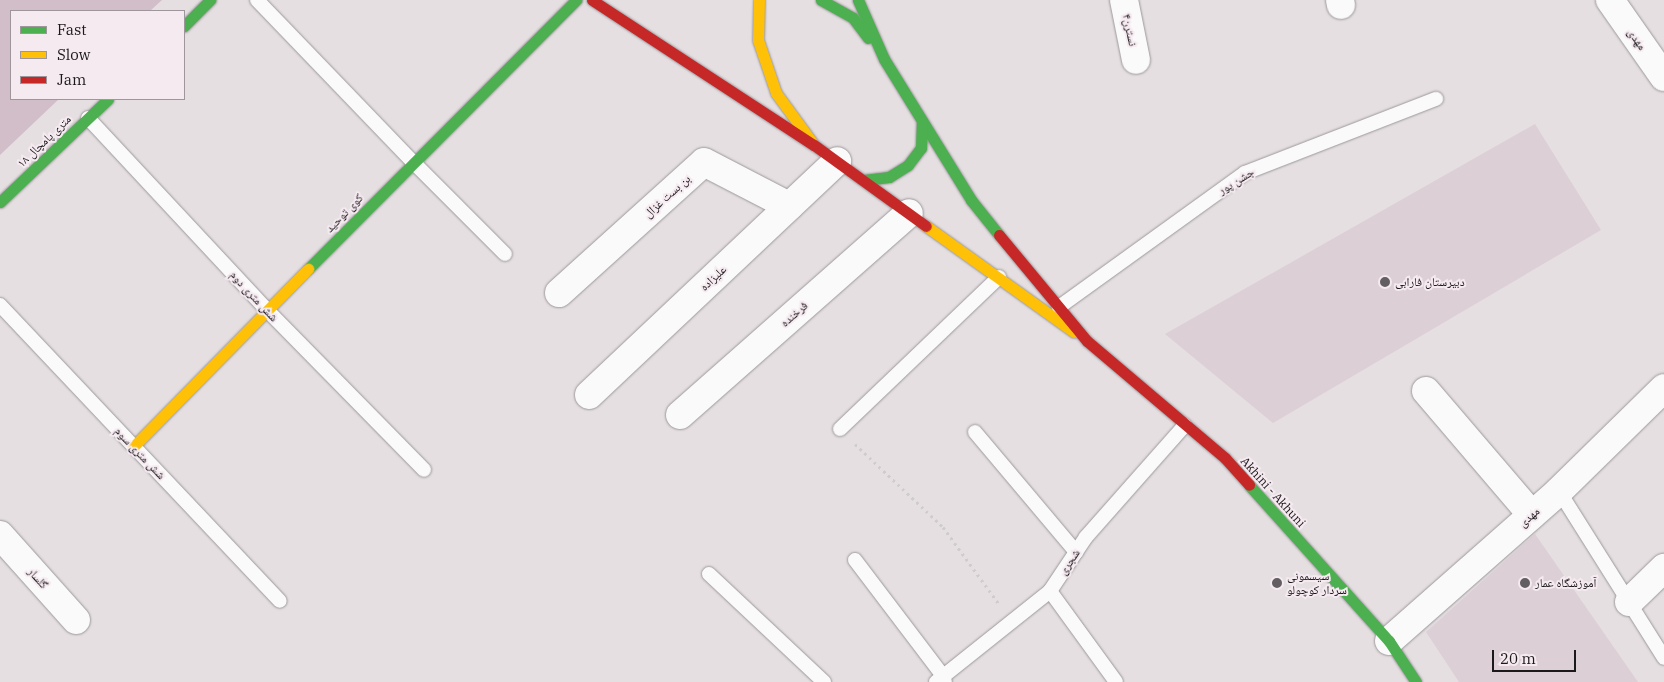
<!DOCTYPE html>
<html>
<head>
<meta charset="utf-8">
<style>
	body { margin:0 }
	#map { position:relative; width:1664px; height:682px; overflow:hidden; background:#e5dfe2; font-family:"IBM Plex Serif","Noto Naskh Arabic",serif }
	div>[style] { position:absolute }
	.built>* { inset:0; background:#dccfd6 }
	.green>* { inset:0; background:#d1bec9 }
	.path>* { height:3px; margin-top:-1.5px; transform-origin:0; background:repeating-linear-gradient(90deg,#ceccce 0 2.5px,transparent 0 6.5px) }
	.roads { filter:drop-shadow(0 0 1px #9c989a) drop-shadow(0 0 1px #9c989a) }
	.lane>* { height:14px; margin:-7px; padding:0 7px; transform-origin:7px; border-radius:7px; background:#fbfafb }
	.street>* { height:28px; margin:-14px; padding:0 14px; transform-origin:14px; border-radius:14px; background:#fbfafb }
	.fast>* { height:11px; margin:-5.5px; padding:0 5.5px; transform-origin:5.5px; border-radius:5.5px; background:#4caf50 }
	.slow>* { height:11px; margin:-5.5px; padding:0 5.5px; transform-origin:5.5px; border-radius:5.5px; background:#ffc107 }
	.jam>* { height:11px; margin:-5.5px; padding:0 5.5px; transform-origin:5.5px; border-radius:5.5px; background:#c62828 }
	.dots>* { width:14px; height:14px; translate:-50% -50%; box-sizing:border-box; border:2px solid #f5eaf0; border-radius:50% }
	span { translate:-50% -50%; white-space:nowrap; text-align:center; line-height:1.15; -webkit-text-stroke:4px #f5eaf0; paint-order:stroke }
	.street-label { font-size:12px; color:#1c191b }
	.poi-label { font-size:12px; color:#1c191b }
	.left { translate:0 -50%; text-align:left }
	.legend { position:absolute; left:10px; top:10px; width:175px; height:90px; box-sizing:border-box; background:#f5eaf0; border:1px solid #9e969b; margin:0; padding:6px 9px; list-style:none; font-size:15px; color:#1c191b }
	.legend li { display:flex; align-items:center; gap:10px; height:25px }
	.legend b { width:25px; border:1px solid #9e969b }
	.scale { position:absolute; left:1492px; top:650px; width:84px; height:22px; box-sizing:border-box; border:2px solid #1c191b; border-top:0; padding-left:6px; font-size:15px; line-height:18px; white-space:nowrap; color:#1c191b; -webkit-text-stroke:4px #f5eaf0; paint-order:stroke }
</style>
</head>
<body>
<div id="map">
	<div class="built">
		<i style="clip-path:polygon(1535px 124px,1601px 230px,1273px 423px,1165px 334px)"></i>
		<i style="clip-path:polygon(1535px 534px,1638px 682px,1459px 682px,1426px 632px)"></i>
	</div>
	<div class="green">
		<i style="clip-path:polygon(0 0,162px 0,150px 11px,11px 11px,11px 99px,59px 99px,0 155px)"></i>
	</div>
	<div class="path">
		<i style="left:855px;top:444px;width:121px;rotate:43.3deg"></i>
		<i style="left:943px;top:527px;width:95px;rotate:54deg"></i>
	</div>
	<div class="roads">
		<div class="lane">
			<i style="left:257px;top:0;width:225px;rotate:46.1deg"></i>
			<i style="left:413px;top:162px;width:130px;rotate:45deg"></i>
			<i style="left:88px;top:118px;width:262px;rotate:47deg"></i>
			<i style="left:267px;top:310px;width:224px;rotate:45.5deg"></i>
			<i style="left:0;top:305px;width:407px;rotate:46.6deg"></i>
			<i style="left:1059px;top:307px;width:229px;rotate:-35.8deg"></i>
			<i style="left:1245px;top:173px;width:205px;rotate:-21.2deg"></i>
			<i style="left:840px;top:429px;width:220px;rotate:-43.7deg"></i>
			<i style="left:975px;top:432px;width:157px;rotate:49.9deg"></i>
			<i style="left:1559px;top:491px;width:197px;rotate:57.8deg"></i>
			<i style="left:855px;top:560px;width:146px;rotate:52.8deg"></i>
			<i style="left:943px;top:676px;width:6px;rotate:72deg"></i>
			<i style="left:709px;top:574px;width:158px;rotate:43.2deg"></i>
			<i style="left:1050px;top:591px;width:112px;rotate:54deg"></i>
			<i style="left:936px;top:682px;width:146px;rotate:-38.6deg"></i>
			<i style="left:1050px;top:591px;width:65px;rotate:-56.3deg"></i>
			<i style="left:1086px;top:537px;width:149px;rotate:-48.5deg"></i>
		</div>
		<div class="street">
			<i style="left:1124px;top:0;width:61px;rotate:78.7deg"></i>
			<i style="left:1340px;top:0;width:5px;rotate:79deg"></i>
			<i style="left:1610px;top:0;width:94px;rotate:55deg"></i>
			<i style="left:559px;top:293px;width:195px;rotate:-42.1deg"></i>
			<i style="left:704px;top:162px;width:96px;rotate:27.4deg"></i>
			<i style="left:1426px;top:391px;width:163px;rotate:49.5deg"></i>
			<i style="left:589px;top:395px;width:341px;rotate:-43.3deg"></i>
			<i style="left:680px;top:415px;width:305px;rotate:-41.4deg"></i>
			<i style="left:0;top:535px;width:114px;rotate:48.2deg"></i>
			<i style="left:1629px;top:602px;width:49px;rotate:-44.2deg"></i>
			<i style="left:1389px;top:641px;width:227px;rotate:-41.4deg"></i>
			<i style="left:1559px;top:491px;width:147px;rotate:-44.4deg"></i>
		</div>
		<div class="fast">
			<i style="left:821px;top:0;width:37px;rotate:29deg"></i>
			<i style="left:853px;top:18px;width:25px;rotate:53deg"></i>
			<i style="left:858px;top:0;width:64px;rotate:66.2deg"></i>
			<i style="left:884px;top:59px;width:166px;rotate:58.3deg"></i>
			<i style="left:971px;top:200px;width:45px;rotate:51.3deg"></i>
			<i style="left:184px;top:26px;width:37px;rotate:-45deg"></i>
			<i style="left:864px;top:180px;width:25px;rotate:-7deg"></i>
			<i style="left:889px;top:177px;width:22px;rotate:-32deg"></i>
			<i style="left:908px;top:165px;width:21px;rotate:-53deg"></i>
			<i style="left:921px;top:148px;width:27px;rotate:-88deg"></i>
			<i style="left:0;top:202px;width:149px;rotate:-43.6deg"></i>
			<i style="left:308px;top:269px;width:380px;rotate:-45.1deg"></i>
			<i style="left:1249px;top:485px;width:210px;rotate:48.1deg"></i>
			<i style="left:1389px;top:641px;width:49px;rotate:56.6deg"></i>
		</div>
		<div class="slow">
			<i style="left:759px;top:0;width:40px;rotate:91.4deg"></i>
			<i style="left:758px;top:40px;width:56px;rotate:71.2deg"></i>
			<i style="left:776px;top:93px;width:64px;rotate:53.8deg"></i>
			<i style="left:926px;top:226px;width:182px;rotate:35.6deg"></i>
			<i style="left:133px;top:447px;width:250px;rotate:-45.5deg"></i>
		</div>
		<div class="jam">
			<i style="left:592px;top:0;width:265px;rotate:33.2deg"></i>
			<i style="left:814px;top:145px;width:138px;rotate:35.9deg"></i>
			<i style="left:999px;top:235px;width:138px;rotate:50.3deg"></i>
			<i style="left:1087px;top:341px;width:181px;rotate:40.3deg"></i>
			<i style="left:1225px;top:458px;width:36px;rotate:48deg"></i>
		</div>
	</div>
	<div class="dots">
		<i style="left:1385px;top:282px;background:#625e61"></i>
		<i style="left:1277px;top:583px;background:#625e61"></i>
		<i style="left:1525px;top:583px;background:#625e61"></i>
	</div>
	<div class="street-label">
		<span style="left:1130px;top:30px;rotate:78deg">نسترن۴</span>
		<span style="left:1637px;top:39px;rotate:55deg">مهدی</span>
		<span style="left:44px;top:141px;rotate:-44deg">۱۸ متری پامچال</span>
		<span style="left:1236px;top:181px;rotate:-32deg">جشن پور</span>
		<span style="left:667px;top:196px;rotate:-42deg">بن بست غزال</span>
		<span style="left:344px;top:213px;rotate:-46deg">کوی توحید</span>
		<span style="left:713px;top:278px;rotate:-43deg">علیزاده</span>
		<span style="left:254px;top:296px;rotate:47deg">شش متری دوم</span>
		<span style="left:794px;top:314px;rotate:-41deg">فرخنده</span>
		<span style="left:140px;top:453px;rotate:46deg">شش متری سوم</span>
		<span style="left:1273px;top:492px;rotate:48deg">Akhini - Akhuni</span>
		<span style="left:1529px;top:517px;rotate:-41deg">مهدی</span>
		<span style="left:1069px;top:562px;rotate:-56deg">شجری</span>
		<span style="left:38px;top:578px;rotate:48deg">گلسار</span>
	</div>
	<div class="poi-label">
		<span class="left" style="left:1395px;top:282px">دبیرستان فارابی</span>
		<span class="left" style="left:1287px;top:583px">سیسمونی<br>سردار کوچولو</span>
		<span class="left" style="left:1535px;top:583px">آموزشگاه عمار</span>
	</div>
	<ul class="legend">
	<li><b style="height:6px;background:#4caf50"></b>Fast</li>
	<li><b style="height:6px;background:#ffc107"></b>Slow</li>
	<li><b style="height:6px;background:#c62828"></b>Jam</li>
	</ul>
	<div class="scale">20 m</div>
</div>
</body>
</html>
